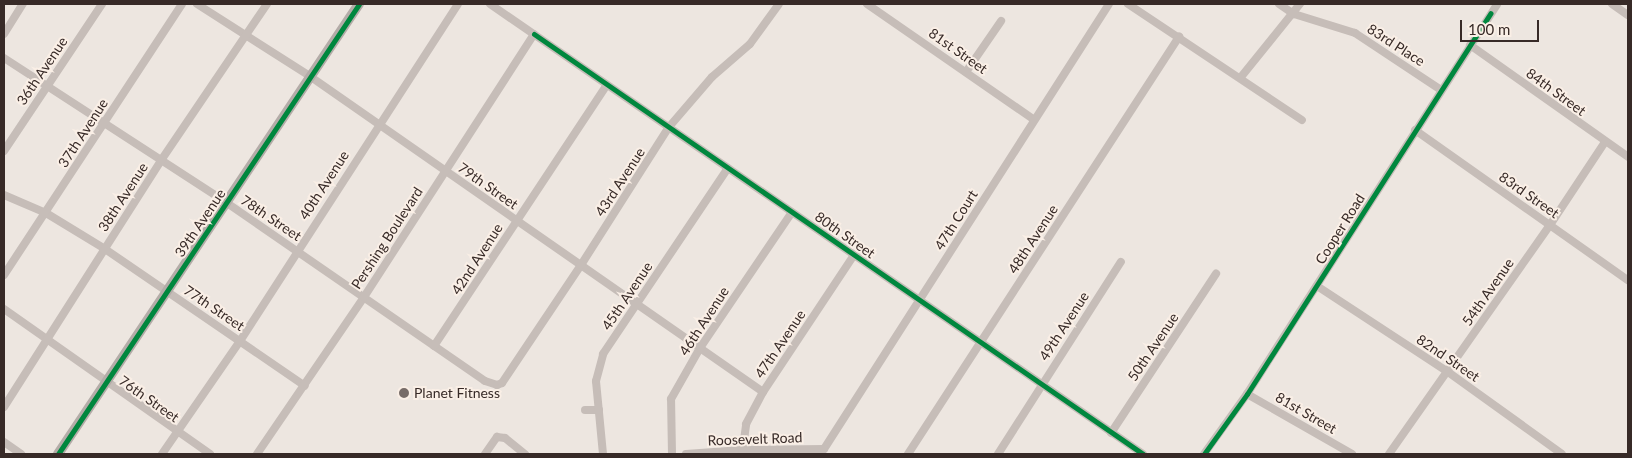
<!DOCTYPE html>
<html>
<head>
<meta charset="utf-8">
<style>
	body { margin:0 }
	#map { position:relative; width:1632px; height:458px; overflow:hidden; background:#ede6e0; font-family:Lato,sans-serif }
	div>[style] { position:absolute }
	.minor>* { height:8px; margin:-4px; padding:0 4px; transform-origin:4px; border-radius:4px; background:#c6bdb8 }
	.major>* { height:10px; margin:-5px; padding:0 5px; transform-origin:5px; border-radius:5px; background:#b4aca8 }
	.cycleway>* { height:5px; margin:-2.5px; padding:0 2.5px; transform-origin:2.5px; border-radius:2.5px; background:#00873e }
	.dots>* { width:14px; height:14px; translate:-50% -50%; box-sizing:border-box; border:2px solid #faefe6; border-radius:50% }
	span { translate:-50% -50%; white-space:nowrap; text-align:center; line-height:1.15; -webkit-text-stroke:4px #faefe6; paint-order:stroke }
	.street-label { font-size:14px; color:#372a27 }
	.poi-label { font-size:14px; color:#372a27 }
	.left { translate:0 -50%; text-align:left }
	.frame { position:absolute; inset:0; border:5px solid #372a27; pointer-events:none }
	.scale { position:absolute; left:1460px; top:20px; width:79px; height:22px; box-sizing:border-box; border:2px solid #372a27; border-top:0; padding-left:6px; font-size:15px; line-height:18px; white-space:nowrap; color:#372a27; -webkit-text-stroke:4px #faefe6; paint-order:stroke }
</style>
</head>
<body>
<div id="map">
	<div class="minor">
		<i style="left:197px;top:4px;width:135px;rotate:32.6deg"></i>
		<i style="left:311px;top:77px;width:551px;rotate:34.87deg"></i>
		<i style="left:490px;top:4px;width:793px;rotate:34.57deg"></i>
		<i style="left:867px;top:4px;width:202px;rotate:34.7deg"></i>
		<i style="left:1128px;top:4px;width:209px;rotate:33.7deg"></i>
		<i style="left:1279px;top:4px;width:18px;rotate:34deg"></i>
		<i style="left:1294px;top:14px;width:64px;rotate:17.3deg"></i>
		<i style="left:1355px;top:33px;width:103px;rotate:33.5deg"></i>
		<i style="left:1612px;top:4px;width:19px;rotate:35deg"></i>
		<i style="left:4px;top:34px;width:36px;rotate:-58deg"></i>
		<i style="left:1470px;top:45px;width:194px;rotate:35.3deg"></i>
		<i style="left:4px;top:58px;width:266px;rotate:33deg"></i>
		<i style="left:227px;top:203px;width:313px;rotate:34.6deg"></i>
		<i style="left:485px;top:381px;width:13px;rotate:18deg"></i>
		<i style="left:497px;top:385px;width:5px;rotate:-22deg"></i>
		<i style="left:502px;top:383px;width:142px;rotate:-56.2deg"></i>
		<i style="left:581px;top:265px;width:164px;rotate:-57.5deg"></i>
		<i style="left:669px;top:127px;width:66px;rotate:-49.3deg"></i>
		<i style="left:712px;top:77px;width:50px;rotate:-41deg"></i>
		<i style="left:750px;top:44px;width:49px;rotate:-54.1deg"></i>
		<i style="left:966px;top:72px;width:62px;rotate:-55.5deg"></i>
		<i style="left:1241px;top:77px;width:94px;rotate:-51.1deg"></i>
		<i style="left:1415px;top:130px;width:261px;rotate:35.2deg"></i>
		<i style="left:4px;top:151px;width:177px;rotate:-56.3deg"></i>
		<i style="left:4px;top:195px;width:46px;rotate:23.2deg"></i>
		<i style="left:46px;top:213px;width:69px;rotate:31.4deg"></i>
		<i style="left:105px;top:249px;width:242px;rotate:34.4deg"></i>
		<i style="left:4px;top:275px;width:324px;rotate:-56.7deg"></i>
		<i style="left:1317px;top:286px;width:157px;rotate:33.3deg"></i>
		<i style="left:1448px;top:372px;width:140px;rotate:35.7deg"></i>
		<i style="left:4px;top:309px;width:252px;rotate:35.1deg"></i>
		<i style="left:434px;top:346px;width:313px;rotate:-56.5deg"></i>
		<i style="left:1247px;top:394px;width:121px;rotate:29.7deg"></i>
		<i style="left:4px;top:407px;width:294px;rotate:-57.5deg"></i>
		<i style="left:162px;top:159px;width:187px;rotate:-55.9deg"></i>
		<i style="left:585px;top:410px;width:14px"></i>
		<i style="left:1111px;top:433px;width:191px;rotate:-56.6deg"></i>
		<i style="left:4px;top:442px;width:21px;rotate:35deg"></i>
		<i style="left:824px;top:449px;width:528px;rotate:-57.36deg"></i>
		<i style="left:162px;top:454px;width:137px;rotate:-55.4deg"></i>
		<i style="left:240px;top:341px;width:401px;rotate:-57.1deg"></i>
		<i style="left:257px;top:454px;width:190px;rotate:-55.7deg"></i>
		<i style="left:364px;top:297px;width:313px;rotate:-57.1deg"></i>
		<i style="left:485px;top:454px;width:21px;rotate:-55deg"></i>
		<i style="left:497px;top:437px;width:8px;rotate:7deg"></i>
		<i style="left:505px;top:438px;width:26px;rotate:39deg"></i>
		<i style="left:603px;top:454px;width:73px;rotate:-95.5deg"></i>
		<i style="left:596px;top:381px;width:28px;rotate:-75deg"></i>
		<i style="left:603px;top:354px;width:224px;rotate:-56.1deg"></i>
		<i style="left:672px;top:454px;width:55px;rotate:-91deg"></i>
		<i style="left:671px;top:399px;width:59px;rotate:-60.4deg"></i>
		<i style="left:700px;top:348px;width:164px;rotate:-55.9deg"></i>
		<i style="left:686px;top:454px;width:56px;rotate:-4.1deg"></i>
		<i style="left:742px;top:450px;width:82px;rotate:-0.7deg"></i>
		<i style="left:742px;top:454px;width:30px;rotate:-82deg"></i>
		<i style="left:746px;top:424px;width:36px;rotate:-62deg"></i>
		<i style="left:763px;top:392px;width:164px;rotate:-56.4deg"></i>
		<i style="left:908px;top:454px;width:498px;rotate:-57deg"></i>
		<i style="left:998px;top:454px;width:228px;rotate:-57.4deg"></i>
		<i style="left:1204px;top:454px;width:74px;rotate:-54.4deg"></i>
		<i style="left:1247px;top:394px;width:463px;rotate:-57.3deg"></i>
		<i style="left:1389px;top:454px;width:280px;rotate:-54.9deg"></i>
		<i style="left:1550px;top:225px;width:100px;rotate:-56.5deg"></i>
	</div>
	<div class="major">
		<i style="left:58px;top:454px;width:541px;rotate:-56.22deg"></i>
	</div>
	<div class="cycleway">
		<i style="left:534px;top:34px;width:740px;rotate:34.59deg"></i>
		<i style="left:58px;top:454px;width:541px;rotate:-56.22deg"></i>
		<i style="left:1204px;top:454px;width:74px;rotate:-54.4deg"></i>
		<i style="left:1247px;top:394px;width:452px;rotate:-57.4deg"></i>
	</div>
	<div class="dots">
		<i style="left:404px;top:393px;background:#776c68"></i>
	</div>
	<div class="street-label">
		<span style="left:1396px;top:45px;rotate:33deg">83rd Place</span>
		<span style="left:958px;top:51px;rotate:35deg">81st Street</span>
		<span style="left:42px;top:71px;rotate:-56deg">36th Avenue</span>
		<span style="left:1556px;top:92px;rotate:36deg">84th Street</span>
		<span style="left:83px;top:133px;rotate:-57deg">37th Avenue</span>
		<span style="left:620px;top:182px;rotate:-57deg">43rd Avenue</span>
		<span style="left:324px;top:185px;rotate:-57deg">40th Avenue</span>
		<span style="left:488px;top:186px;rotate:35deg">79th Street</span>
		<span style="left:1529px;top:195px;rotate:35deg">83rd Street</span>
		<span style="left:123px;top:197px;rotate:-57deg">38th Avenue</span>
		<span style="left:271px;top:218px;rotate:34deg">78th Street</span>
		<span style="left:956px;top:220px;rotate:-58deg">47th Court</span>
		<span style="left:200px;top:223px;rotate:-56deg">39th Avenue</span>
		<span style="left:1340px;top:229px;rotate:-58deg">Cooper Road</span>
		<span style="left:845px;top:235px;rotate:35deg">80th Street</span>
		<span style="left:387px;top:238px;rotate:-57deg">Pershing Boulevard</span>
		<span style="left:1033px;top:239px;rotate:-57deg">48th Avenue</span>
		<span style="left:477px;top:259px;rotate:-57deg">42nd Avenue</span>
		<span style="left:1488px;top:292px;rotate:-55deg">54th Avenue</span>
		<span style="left:627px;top:296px;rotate:-56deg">45th Avenue</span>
		<span style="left:214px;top:308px;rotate:34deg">77th Street</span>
		<span style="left:704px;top:321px;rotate:-57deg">46th Avenue</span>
		<span style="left:1064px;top:326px;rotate:-57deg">49th Avenue</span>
		<span style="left:780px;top:344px;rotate:-56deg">47th Avenue</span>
		<span style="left:1153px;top:347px;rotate:-56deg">50th Avenue</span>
		<span style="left:1448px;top:358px;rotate:34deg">82nd Street</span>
		<span style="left:149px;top:399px;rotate:35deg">76th Street</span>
		<span style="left:1306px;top:413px;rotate:30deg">81st Street</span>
		<span style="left:755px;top:439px;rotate:-2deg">Roosevelt Road</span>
	</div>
	<div class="poi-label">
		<span class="left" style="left:414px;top:393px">Planet Fitness</span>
	</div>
	<div class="frame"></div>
	<div class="scale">100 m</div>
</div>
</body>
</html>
